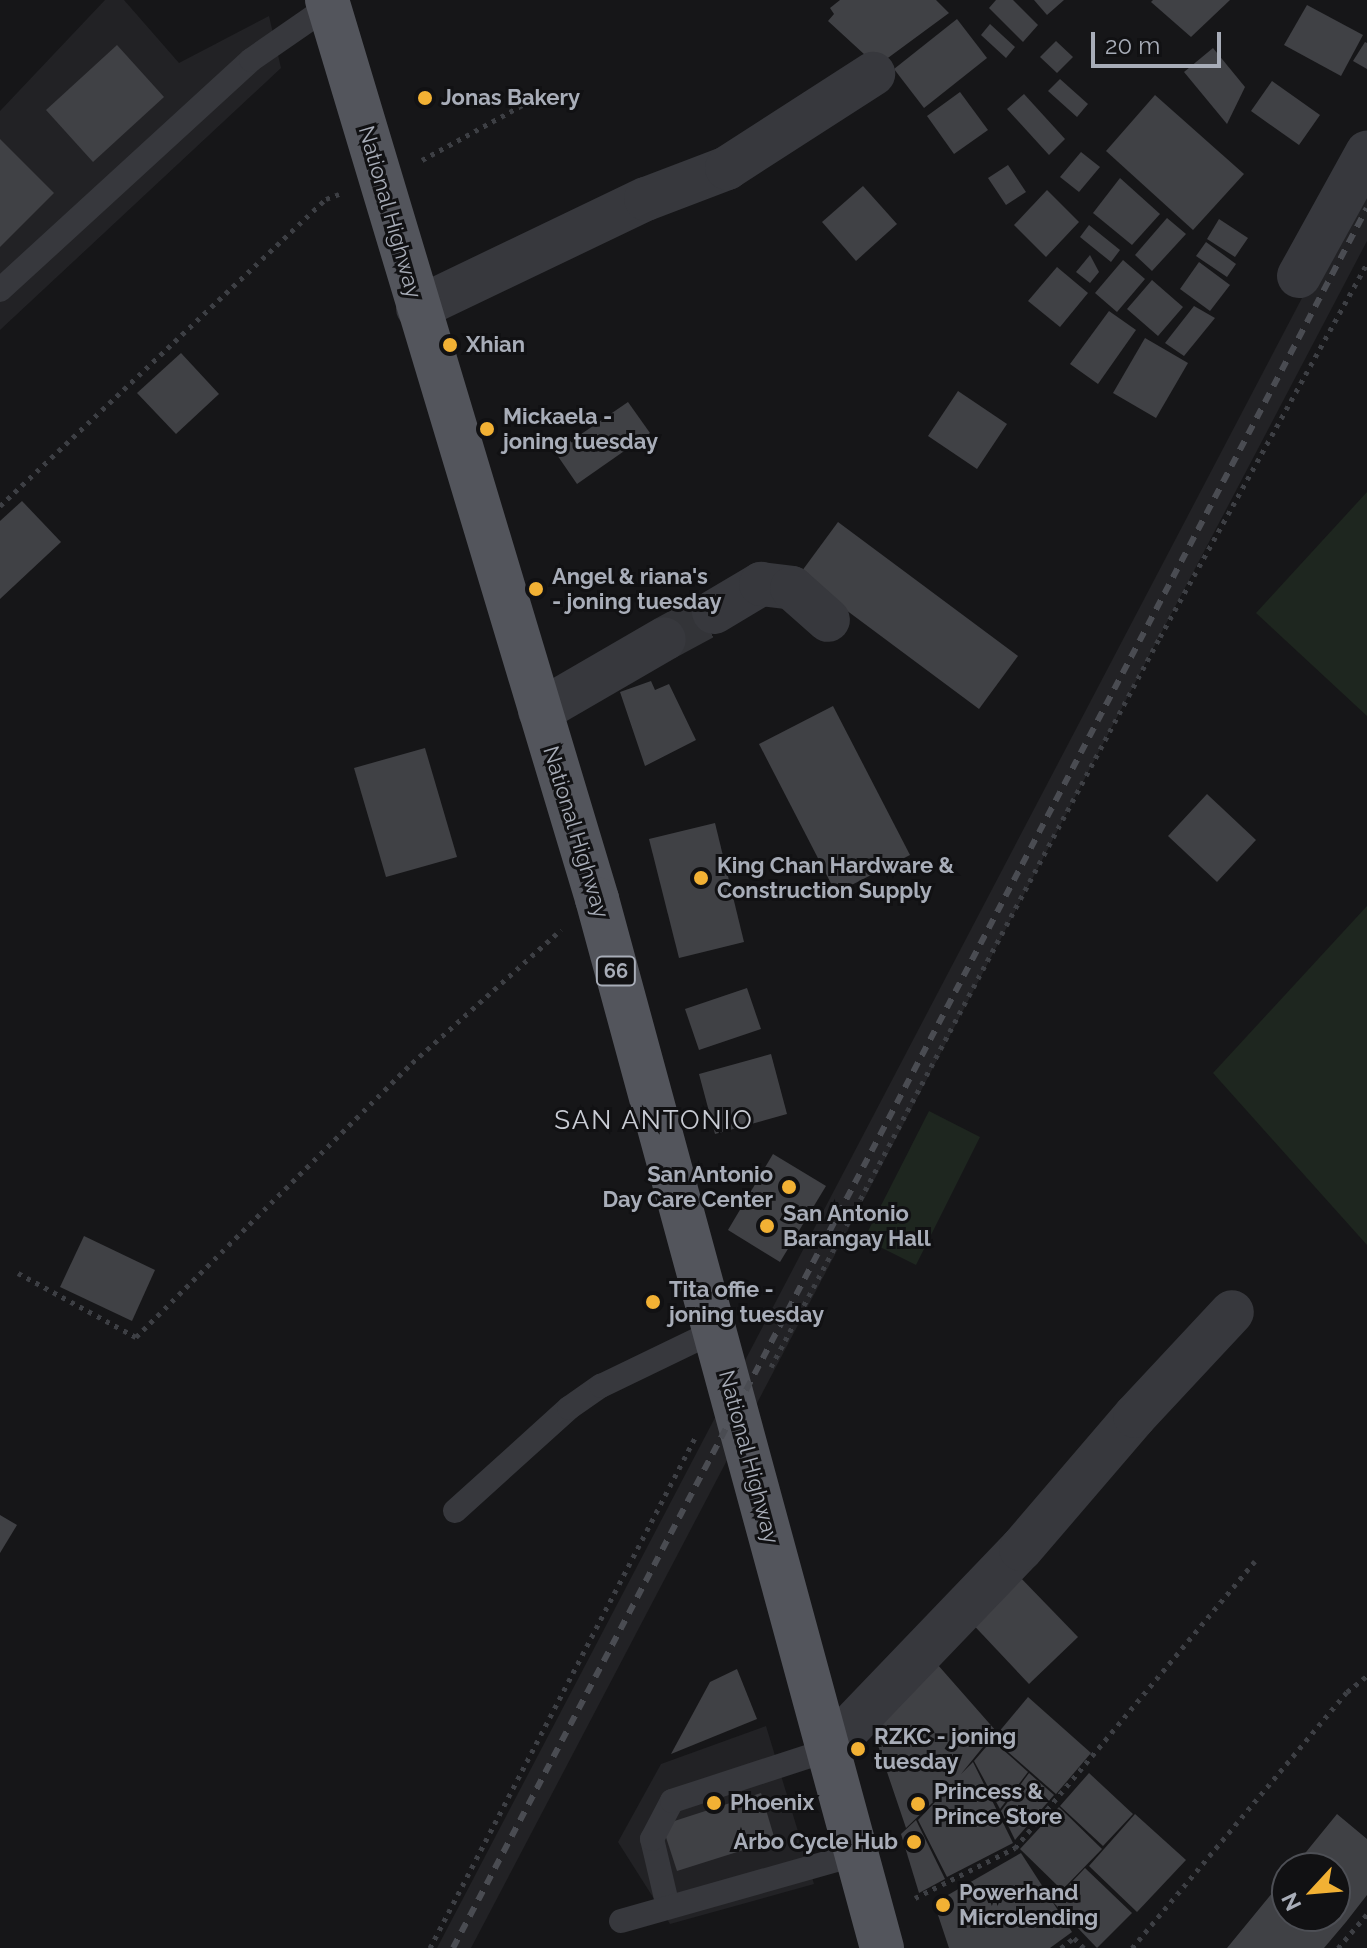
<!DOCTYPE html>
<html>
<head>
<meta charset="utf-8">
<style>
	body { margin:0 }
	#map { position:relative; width:1367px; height:1948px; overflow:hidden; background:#161618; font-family:Raleway,sans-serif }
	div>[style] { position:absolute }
	.built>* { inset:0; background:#222225 }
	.green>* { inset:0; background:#1e261f }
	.building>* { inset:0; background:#404145 }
	.street-tunnel>* { height:44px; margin-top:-22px; transform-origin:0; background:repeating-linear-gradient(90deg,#333438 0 44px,transparent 0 66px) }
	.path>* { height:5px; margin-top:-2.5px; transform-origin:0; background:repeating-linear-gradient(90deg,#3d3f44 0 4px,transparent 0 10px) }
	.lane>* { height:24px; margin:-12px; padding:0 12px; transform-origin:12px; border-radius:12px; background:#37383d }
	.street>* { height:44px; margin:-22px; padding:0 22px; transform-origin:22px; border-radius:22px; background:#37383d }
	.primary>* { height:44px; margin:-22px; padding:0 22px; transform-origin:22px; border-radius:22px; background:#53555c }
	.rail>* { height:6px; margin-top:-3px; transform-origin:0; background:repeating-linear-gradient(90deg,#4a4c52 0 10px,transparent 0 18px) }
	.dots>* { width:22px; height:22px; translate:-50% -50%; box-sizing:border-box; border:4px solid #111113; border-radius:50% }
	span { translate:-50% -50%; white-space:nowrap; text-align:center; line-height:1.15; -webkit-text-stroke:6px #111113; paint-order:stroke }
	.shield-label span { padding:2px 6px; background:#111113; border:2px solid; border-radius:6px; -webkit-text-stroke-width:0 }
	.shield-label { font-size:20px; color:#a8adb8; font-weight:700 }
	.poi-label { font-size:22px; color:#a8adb8; font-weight:700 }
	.left { translate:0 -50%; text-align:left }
	.right { translate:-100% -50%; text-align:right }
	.street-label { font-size:22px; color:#a8adb8 }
	.quarter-label { font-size:26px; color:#c9ccd4; letter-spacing:2px }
	.north { position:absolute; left:1271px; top:1852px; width:80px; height:80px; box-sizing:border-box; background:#111113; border:2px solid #4d4f55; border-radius:50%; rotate:244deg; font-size:22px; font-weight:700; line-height:32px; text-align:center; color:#a8adb8 }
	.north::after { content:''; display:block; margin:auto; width:28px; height:36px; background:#f2b134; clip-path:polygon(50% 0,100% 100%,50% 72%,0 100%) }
	.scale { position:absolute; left:1091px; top:32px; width:130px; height:36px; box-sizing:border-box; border:4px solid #a8adb8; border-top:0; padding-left:10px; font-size:24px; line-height:28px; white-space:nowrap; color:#a8adb8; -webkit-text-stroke:6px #111113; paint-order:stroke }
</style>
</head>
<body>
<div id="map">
	<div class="built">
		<i style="clip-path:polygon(105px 0,124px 0,179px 63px,269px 16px,281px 68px,0 330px,0 111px)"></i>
		<i style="clip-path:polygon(1367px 174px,1367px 241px,471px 1948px,437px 1948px)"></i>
		<i style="clip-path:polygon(766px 1726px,814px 1884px,670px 1924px,618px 1842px,661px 1764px)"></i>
	</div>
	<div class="green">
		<i style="clip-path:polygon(1367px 492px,1367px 716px,1256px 613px)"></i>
		<i style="clip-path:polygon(1367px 906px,1367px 1245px,1213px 1073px)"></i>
		<i style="clip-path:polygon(929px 1111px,980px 1137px,916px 1265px,864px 1239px)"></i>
	</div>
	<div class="building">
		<i style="clip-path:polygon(840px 0,936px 0,949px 13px,877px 66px,828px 21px,834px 14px,830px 8px)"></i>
		<i style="clip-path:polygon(996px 0,1013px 0,1038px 25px,1023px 42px,989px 8px)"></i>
		<i style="clip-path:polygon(1034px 0,1064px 0,1047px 15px)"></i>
		<i style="clip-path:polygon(1230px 0,1191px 37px,1151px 2px,1153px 0)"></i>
		<i style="clip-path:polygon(1307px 5px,1363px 35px,1341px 76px,1284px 45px)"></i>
		<i style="clip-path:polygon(957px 19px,987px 58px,924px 108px,894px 69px)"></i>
		<i style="clip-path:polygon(990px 24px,1015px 47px,1006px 58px,981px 35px)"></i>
		<i style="clip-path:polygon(1056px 41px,1073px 57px,1057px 73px,1040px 57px)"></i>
		<i style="clip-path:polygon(1365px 42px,1367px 43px,1367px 69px,1353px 61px)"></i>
		<i style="clip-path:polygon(117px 45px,164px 97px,93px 162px,46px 110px)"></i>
		<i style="clip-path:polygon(1213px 48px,1245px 87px,1227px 124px,1184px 72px)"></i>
		<i style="clip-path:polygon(1060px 79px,1088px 104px,1077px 117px,1048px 91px)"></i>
		<i style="clip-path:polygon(1272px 81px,1320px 115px,1299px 145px,1251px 111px)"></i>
		<i style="clip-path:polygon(960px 92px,988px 130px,954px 154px,927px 116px)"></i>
		<i style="clip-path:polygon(1024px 94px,1065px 139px,1049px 155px,1007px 109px)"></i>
		<i style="clip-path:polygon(1155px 95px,1244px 174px,1193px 230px,1106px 151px)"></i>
		<i style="clip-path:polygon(0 139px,54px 193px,0 247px)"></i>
		<i style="clip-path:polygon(1081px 152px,1100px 167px,1079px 192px,1060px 177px)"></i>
		<i style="clip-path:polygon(1008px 165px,1026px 192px,1006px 205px,988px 178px)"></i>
		<i style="clip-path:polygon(1120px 178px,1160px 214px,1132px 245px,1093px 213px)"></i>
		<i style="clip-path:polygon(863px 186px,897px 224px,856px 261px,822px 222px)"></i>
		<i style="clip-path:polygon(1047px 190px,1079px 222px,1046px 257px,1014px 225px)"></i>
		<i style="clip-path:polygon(1167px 218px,1186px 234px,1152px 271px,1135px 255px)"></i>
		<i style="clip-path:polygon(1219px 219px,1248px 238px,1235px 257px,1207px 239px)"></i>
		<i style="clip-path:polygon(1089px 225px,1120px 250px,1111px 262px,1080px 237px)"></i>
		<i style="clip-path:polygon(1206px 242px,1236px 264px,1227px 277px,1196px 256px)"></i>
		<i style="clip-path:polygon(1090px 255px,1099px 272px,1090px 283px,1076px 272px)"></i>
		<i style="clip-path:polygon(1123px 260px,1145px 279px,1117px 312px,1095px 293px)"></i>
		<i style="clip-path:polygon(1199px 262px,1230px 285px,1210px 311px,1180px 289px)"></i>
		<i style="clip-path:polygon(1057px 267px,1088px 293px,1060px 327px,1028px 301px)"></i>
		<i style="clip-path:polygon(1152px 280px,1183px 307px,1158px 336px,1127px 309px)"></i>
		<i style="clip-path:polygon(1194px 306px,1215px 318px,1184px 356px,1165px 343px)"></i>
		<i style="clip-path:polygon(1109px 311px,1136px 330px,1098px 384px,1070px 364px)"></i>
		<i style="clip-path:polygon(1145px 338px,1188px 363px,1156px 418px,1113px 393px)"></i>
		<i style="clip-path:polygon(181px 353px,219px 394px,176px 434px,137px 393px)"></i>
		<i style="clip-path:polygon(958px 391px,1007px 424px,977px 469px,928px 436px)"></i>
		<i style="clip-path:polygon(628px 402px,650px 433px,577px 484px,555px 452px)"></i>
		<i style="clip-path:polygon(22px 501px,61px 542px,0 599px,0 521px)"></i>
		<i style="clip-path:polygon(838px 522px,1018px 656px,979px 709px,799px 575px)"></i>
		<i style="clip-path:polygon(651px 681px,655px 690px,669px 684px,696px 740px,645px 766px,620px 692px)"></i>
		<i style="clip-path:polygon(833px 706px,910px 855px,836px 893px,759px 744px)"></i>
		<i style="clip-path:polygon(425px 748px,457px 857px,386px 877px,354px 768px)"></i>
		<i style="clip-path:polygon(1207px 794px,1256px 840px,1217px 882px,1168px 836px)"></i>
		<i style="clip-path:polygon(715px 823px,744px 942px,679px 958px,649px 839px)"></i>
		<i style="clip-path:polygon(747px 988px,761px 1029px,699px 1050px,685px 1009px)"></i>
		<i style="clip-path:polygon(771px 1054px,787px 1114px,715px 1134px,699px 1074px)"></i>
		<i style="clip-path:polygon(773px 1154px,826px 1186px,780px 1262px,728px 1230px)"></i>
		<i style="clip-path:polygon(84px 1236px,155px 1270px,132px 1321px,60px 1287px)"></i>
		<i style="clip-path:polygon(0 1515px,17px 1525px,0 1553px)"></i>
		<i style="clip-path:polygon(1013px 1570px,1078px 1637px,1029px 1684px,965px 1616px)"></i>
		<i style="clip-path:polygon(930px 1656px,996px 1731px,961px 1774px,973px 1762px,1013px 1843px,947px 1877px,918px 1820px,954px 1782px,906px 1828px,867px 1713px)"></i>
		<i style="clip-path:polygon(737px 1669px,757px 1719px,671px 1754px,710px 1682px)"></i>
		<i style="clip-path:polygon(1028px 1697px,1091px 1753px,1056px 1794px,993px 1739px)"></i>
		<i style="clip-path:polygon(992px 1740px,1028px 1772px,1000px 1809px,974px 1761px)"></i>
		<i style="clip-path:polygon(1029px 1773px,1054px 1795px,1015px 1840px,1001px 1811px)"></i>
		<i style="clip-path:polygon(1089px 1773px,1133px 1814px,1103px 1846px,1060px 1806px)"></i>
		<i style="clip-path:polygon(761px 1793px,775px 1840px,677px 1871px,662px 1825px)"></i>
		<i style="clip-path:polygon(1059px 1807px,1102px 1849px,1062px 1890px,1020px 1849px)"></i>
		<i style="clip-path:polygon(1135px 1814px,1186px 1860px,1137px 1912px,1089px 1866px)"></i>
		<i style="clip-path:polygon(1337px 1814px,1367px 1839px,1367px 1895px,1346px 1922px,1324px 1948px,1227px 1948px,1287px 1875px,1287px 1916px,1335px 1916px,1335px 1868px,1293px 1868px)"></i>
		<i style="clip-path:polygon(916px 1820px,945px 1879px,919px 1893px,901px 1834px)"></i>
		<i style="clip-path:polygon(1021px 1853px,1072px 1932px,1050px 1948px,949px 1948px,934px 1903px)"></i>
		<i style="clip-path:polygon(1085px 1868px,1132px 1913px,1097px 1948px,1053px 1902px)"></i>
	</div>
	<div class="street-tunnel">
		<i style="left:664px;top:639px;width:57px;rotate:-28.4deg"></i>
	</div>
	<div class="path">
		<i style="left:422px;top:160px;width:131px;rotate:-28.7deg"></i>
		<i style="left:0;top:506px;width:448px;rotate:-43.3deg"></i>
		<i style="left:326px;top:199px;width:14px;rotate:-21deg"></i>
		<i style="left:18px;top:1273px;width:134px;rotate:28.5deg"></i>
		<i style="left:136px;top:1337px;width:389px;rotate:-44.8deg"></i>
		<i style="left:412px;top:1063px;width:200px;rotate:-41.8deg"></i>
		<i style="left:771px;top:1367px;width:827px;rotate:-61.95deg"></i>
		<i style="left:1160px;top:637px;width:427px;rotate:-61deg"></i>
		<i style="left:915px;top:1898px;width:112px;rotate:-26.6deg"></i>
		<i style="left:1015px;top:1848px;width:374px;rotate:-50.1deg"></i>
		<i style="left:430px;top:1948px;width:577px;rotate:-62.55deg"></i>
		<i style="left:1061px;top:1948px;width:16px;rotate:-38deg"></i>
		<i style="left:1074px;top:1938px;width:14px;rotate:45deg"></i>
		<i style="left:1132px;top:1948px;width:334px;rotate:-50deg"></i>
		<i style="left:1347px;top:1692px;width:26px;rotate:-39deg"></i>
		<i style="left:1338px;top:1948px;width:45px;rotate:-49.5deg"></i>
	</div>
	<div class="lane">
		<i style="left:0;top:290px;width:340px;rotate:-42.5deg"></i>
		<i style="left:251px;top:60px;width:95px;rotate:-34.7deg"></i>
		<i style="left:455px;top:1511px;width:154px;rotate:-42.1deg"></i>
		<i style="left:569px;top:1408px;width:39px;rotate:-35deg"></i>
		<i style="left:601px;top:1386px;width:127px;rotate:-25.8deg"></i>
		<i style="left:668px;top:1907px;width:70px;rotate:-103.2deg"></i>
		<i style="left:652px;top:1839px;width:43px;rotate:-62.2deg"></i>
		<i style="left:672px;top:1801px;width:164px;rotate:-18.1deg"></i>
		<i style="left:621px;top:1921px;width:245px;rotate:-15.8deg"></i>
	</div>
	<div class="street">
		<i style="left:1299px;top:276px;width:141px;rotate:-61.1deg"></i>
		<i style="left:418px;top:308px;width:253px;rotate:-25.6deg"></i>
		<i style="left:646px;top:199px;width:87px;rotate:-20.9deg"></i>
		<i style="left:727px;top:168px;width:174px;rotate:-32.8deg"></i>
		<i style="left:714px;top:612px;width:55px;rotate:-30.8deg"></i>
		<i style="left:761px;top:584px;width:31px;rotate:7deg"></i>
		<i style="left:792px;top:588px;width:48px;rotate:41.6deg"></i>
		<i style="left:540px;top:711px;width:143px;rotate:-30.1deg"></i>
		<i style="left:828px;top:1750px;width:279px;rotate:-46.2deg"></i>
		<i style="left:1021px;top:1549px;width:175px;rotate:-49.4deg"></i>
		<i style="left:1135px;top:1416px;width:142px;rotate:-47deg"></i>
	</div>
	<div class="primary">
		<i style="left:327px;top:0;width:939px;rotate:73.28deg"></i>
		<i style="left:597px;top:899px;width:1087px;rotate:74.8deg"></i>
	</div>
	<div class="rail">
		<i style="left:453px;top:1948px;width:1965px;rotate:-62.29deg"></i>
	</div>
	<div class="dots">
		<i style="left:425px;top:98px;background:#f2b134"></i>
		<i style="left:450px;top:345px;background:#f2b134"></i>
		<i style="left:487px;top:429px;background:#f2b134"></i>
		<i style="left:536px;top:589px;background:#f2b134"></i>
		<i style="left:701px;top:878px;background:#f2b134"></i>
		<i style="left:789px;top:1187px;background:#f2b134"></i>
		<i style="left:767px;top:1226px;background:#f2b134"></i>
		<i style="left:653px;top:1302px;background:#f2b134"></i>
		<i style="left:858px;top:1749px;background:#f2b134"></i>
		<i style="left:714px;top:1803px;background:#f2b134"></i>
		<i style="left:918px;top:1804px;background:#f2b134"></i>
		<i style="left:914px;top:1842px;background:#f2b134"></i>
		<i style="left:943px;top:1905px;background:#f2b134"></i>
	</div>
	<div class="shield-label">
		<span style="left:616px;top:971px">66</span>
	</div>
	<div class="poi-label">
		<span class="left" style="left:441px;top:98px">Jonas Bakery</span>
		<span class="left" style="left:466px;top:345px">Xhian</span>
		<span class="left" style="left:503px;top:429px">Mickaela -<br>joning tuesday</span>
		<span class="left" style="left:552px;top:589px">Angel &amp; riana's<br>- joning tuesday</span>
		<span class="left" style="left:717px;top:878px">King Chan Hardware &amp;<br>Construction Supply</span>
		<span class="right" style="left:773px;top:1187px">San Antonio<br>Day Care Center</span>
		<span class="left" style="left:783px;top:1226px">San Antonio<br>Barangay Hall</span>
		<span class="left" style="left:669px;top:1302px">Tita offie -<br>joning tuesday</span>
		<span class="left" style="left:874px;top:1749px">RZKC - joning<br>tuesday</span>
		<span class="left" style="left:934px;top:1804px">Princess &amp;<br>Prince Store</span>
		<span class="left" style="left:730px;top:1803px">Phoenix</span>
		<span class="right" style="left:898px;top:1842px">Arbo Cycle Hub</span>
		<span class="left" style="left:959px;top:1905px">Powerhand<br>Microlending</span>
	</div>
	<div class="street-label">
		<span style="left:390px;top:212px;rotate:74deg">National Highway</span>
		<span style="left:576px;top:832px;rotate:73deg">National Highway</span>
		<span style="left:749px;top:1457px;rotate:75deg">National Highway</span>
	</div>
	<div class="quarter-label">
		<span style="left:654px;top:1121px">SAN ANTONIO</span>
	</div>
	<div class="north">N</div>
	<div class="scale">20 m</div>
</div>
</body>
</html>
